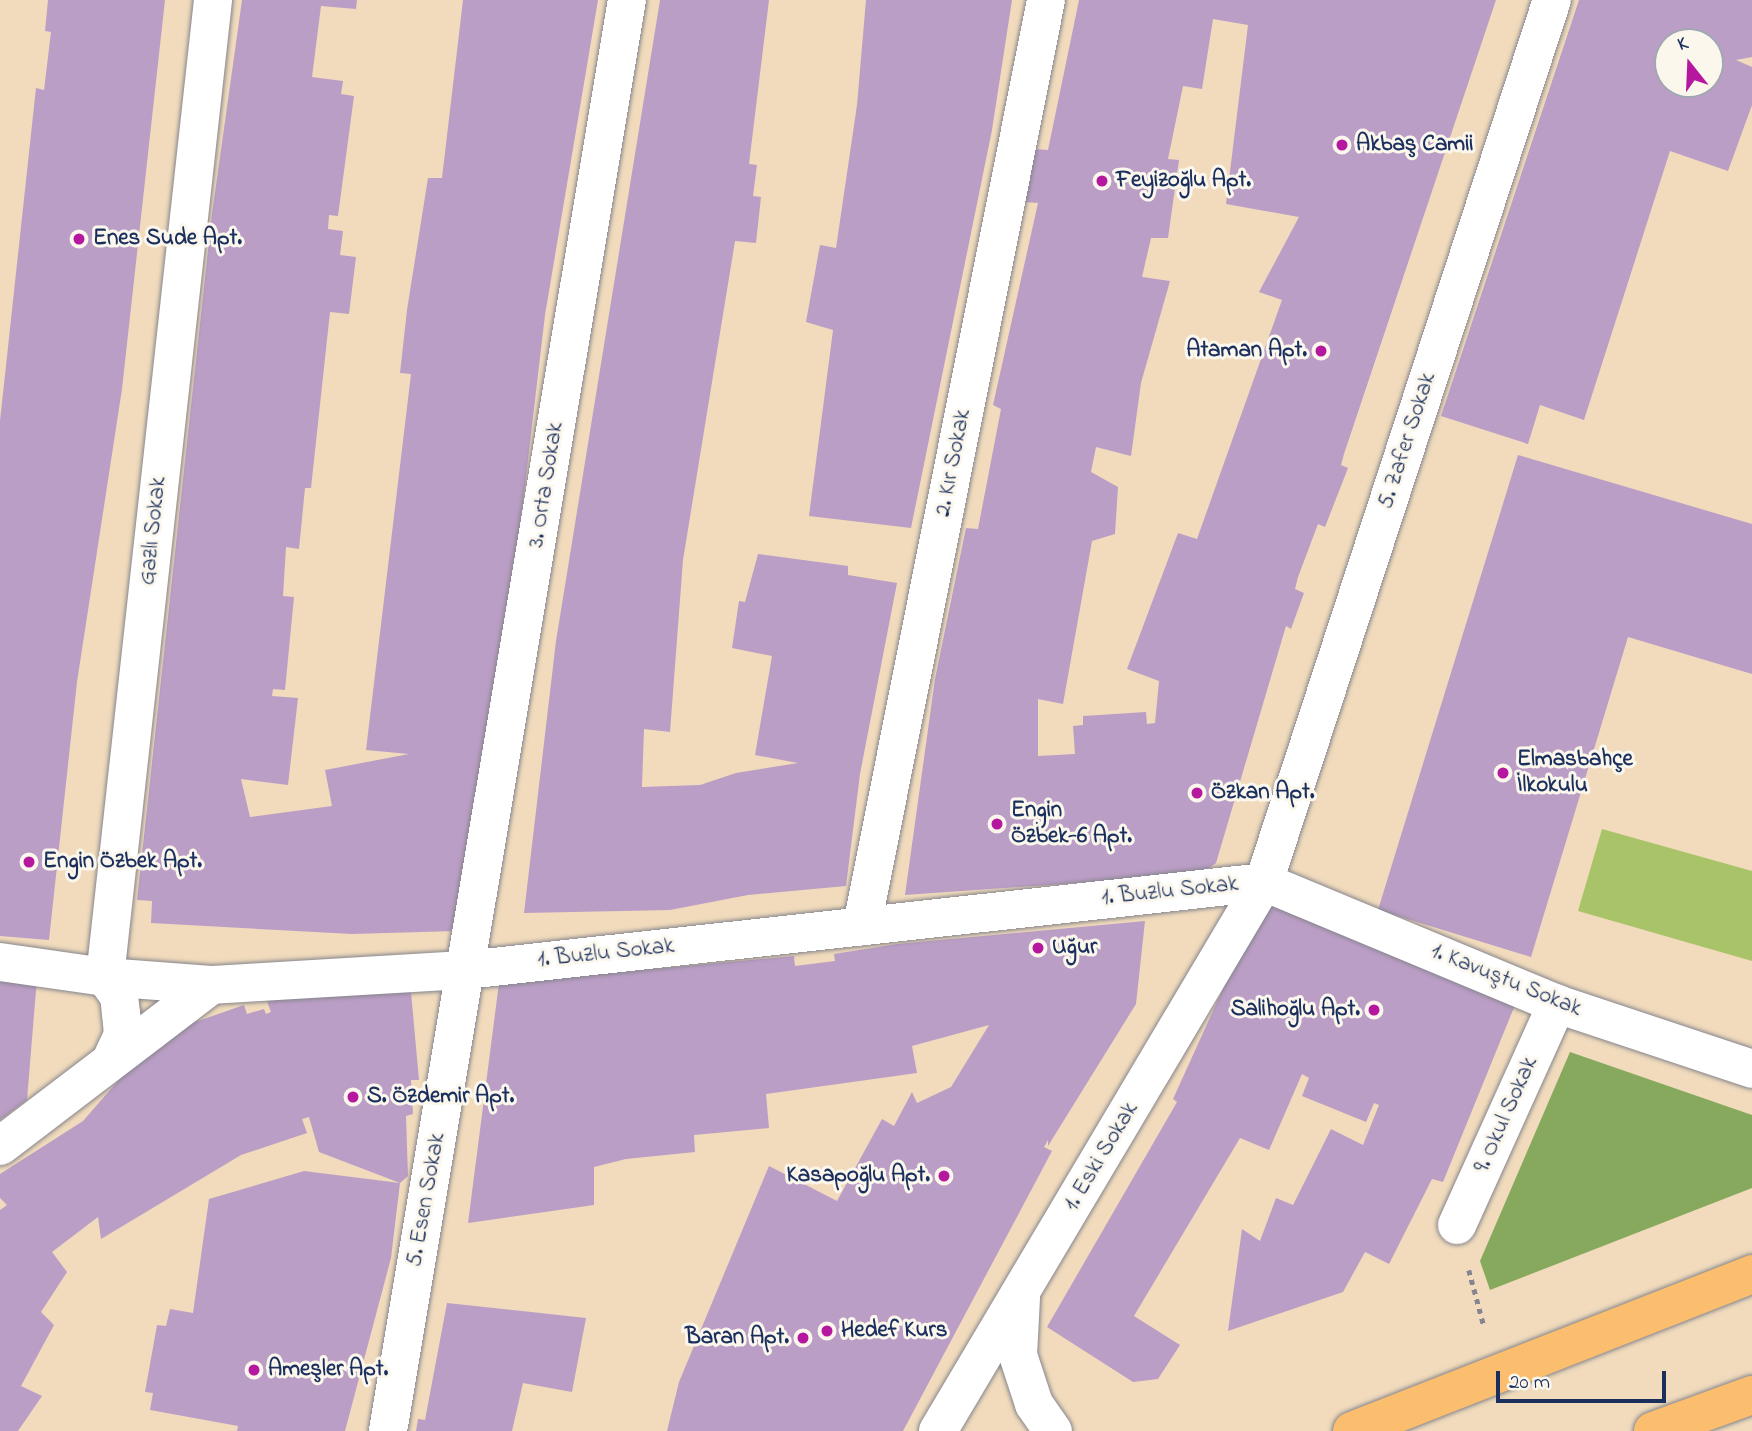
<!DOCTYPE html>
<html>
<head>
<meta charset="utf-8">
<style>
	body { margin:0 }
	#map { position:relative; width:1752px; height:1431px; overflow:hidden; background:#f1dbbc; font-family:"Indie Flower",sans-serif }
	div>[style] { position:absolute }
	.green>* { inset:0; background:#a9c369 }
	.forest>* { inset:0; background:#86a95d }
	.building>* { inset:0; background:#bb9ec6 }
	.path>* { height:4.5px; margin-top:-2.25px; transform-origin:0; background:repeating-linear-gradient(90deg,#86858d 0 5px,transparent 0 10px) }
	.roads { filter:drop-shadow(0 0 2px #86858d) drop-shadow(0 0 2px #86858d) }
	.street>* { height:38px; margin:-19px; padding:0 19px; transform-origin:19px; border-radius:19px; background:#fff }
	.primary>* { height:38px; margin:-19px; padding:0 19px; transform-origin:19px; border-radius:19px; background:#fabe6e }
	.dots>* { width:19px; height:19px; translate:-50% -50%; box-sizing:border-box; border:4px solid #fbf7ec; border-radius:50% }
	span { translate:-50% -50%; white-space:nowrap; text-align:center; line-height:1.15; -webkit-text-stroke:6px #fbf7ec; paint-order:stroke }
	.poi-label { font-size:23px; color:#1b2f5e; font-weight:700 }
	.left { translate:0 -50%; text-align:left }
	.right { translate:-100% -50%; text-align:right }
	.street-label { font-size:23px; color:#1b2f5e }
	.north { position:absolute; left:1654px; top:28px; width:70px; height:70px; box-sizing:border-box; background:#fbf7ec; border:2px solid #a1a7b3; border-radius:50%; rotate:342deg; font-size:19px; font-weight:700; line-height:28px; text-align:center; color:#1b2f5e }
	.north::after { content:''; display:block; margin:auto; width:24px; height:32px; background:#b5179e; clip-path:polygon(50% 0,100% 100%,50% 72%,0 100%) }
	.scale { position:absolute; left:1496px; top:1371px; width:170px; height:32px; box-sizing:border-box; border:4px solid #1b2f5e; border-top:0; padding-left:9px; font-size:21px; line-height:24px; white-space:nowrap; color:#1b2f5e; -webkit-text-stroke:5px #fbf7ec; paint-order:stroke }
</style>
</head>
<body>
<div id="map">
	<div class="green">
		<i style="clip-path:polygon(1602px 829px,1752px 871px,1752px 961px,1578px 911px)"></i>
	</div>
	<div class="forest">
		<i style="clip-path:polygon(1570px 1052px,1752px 1115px,1752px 1188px,1490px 1290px,1480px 1261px)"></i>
	</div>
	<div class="building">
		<i style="clip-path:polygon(48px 0,165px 0,122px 389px,77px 682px,49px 940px,0 936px,0 421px,36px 88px,44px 90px,51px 32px,45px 31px)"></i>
		<i style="clip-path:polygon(242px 0,357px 0,356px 9px,321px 6px,312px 77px,343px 81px,341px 94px,354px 96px,338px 216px,329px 215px,328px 229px,343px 231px,340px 255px,356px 257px,349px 314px,330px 312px,311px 488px,305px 488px,299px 549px,286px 547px,283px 596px,294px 597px,285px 690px,273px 689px,272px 696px,298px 698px,288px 785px,241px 779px,250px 817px,332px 806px,325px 770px,409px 754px,366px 750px,411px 374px,400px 373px,407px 310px,428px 178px,442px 178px,463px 0,598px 0,545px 315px,512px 596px,456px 931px,352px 934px,151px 923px,152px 901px,137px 900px,212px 214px)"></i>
		<i style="clip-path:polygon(660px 0,769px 0,749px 164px,757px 165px,753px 196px,761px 197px,756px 243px,735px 241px,683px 560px,670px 732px,644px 729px,642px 787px,700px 785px,736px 773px,798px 763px,755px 755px,772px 656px,732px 648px,739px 601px,745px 602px,758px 554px,848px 566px,848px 575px,897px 583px,860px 774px,846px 886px,748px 895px,670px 910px,524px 913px,556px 641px)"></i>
		<i style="clip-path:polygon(866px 0,1012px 0,992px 130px,911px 528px,809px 516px,833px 330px,806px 322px,820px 245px,836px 248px,857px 105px)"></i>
		<i style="clip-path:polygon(evenodd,1079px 0,1496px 0,1344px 454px,1341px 465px,1348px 468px,1325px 527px,1318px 524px,1298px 577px,1295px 589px,1304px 593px,1291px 629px,1286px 626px,1216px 863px,1205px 871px,1163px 877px,905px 895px,935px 679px,966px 528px,978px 529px,1001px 409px,993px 405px,1038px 203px,1025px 202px,1034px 149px,1048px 150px,1079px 0,1213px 19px,1248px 25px,1226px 204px,1299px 217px,1259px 292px,1282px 300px,1197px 539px,1178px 533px,1127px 669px,1159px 681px,1155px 723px,1147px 724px,1146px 712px,1083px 716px,1083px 725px,1073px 726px,1075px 754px,1038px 756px,1038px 699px,1063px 704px,1092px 541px,1115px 534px,1118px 487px,1091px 472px,1096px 447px,1131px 456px,1141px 383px,1170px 281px,1142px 277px,1151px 238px,1168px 238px,1179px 160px,1168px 159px,1183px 86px,1202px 89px,1213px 19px)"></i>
		<i style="clip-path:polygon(evenodd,1579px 0,1752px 0,1752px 57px,1736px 60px,1752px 67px,1752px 105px,1728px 171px,1670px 151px,1584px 420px,1540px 405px,1528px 444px,1441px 416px,1579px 0,1668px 42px,1710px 42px,1710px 84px,1668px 84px,1668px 42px)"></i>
		<i style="clip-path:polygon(1518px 455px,1752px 524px,1752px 674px,1628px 637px,1531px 957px,1378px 910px)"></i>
		<i style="clip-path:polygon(1267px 892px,1517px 1000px,1443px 1182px,1432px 1179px,1389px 1264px,1365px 1252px,1343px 1292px,1228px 1331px,1242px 1229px,1260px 1241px,1276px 1198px,1293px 1205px,1331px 1129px,1363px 1145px,1379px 1105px,1374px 1103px,1366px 1122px,1302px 1096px,1309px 1078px,1302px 1074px,1269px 1150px,1240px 1138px,1134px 1316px,1180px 1345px,1158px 1379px,1133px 1382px,1047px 1327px,1177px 1102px,1173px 1099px)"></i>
		<i style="clip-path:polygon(1145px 921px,1136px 1004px,1048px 1146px,1048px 1140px,1044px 1147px,1052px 1151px,903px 1431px,667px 1431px,679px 1382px,769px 1166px,837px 1201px,882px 1119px,894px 1126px,912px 1092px,917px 1103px,951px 1087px,989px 1025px,912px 1046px,917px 1073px,766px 1094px,769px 1128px,694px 1135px,695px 1152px,626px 1159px,594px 1167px,594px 1205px,468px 1223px,499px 983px,794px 956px,795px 966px,835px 961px,834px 954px,897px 944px)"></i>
		<i style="clip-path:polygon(0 973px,37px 978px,27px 1100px,0 1120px)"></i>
		<i style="clip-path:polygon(410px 981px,419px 1080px,411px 1080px,413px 1114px,406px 1116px,408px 1176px,400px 1183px,319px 1152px,309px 1117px,302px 1119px,307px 1133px,241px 1155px,101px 1239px,98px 1217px,52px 1252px,67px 1272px,41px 1312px,54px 1325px,21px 1386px,42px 1396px,18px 1431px,0 1431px,0 1210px,7px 1205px,0 1198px,0 1174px,83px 1121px,158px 1035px,244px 1005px,247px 1014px,264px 1009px,266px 1014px,271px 1012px,267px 1001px)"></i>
		<i style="clip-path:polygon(304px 1171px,400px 1183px,391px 1258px,345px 1431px,237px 1431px,238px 1426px,150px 1410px,153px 1393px,145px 1392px,157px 1325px,166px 1326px,170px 1309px,193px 1313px,209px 1199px)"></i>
		<i style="clip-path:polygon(447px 1303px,586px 1318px,572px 1392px,523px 1383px,512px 1431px,416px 1431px,418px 1419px,425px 1420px)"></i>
	</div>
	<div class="path">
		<i style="left:1469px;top:1270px;width:58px;rotate:75deg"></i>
	</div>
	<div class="roads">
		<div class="street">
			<i style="left:862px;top:926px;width:944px;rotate:-78.76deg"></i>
			<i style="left:0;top:962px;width:106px;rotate:8.1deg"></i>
			<i style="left:105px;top:977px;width:106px;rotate:4.3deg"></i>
			<i style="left:113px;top:1056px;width:23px;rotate:-65deg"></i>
			<i style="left:123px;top:1035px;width:21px;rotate:-95deg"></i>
			<i style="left:121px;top:1014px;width:18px;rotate:-96deg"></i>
			<i style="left:119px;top:996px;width:24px;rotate:-126deg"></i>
			<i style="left:105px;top:977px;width:983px;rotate:-83.69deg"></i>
			<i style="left:0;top:1146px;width:265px;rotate:-37.3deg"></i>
			<i style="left:211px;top:985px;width:255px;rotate:-3.4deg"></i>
			<i style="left:466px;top:970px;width:803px;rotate:-6.29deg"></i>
			<i style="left:1264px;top:882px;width:317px;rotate:22.6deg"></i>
			<i style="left:1557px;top:1004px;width:206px;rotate:18.4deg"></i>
			<i style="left:1457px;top:1225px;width:243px;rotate:-65.7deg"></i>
			<i style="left:1021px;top:1298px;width:57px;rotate:93deg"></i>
			<i style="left:1018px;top:1355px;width:52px;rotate:71.9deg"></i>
			<i style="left:1034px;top:1404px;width:33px;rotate:55deg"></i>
			<i style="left:388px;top:1431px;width:1451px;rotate:-80.52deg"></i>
			<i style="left:938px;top:1431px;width:638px;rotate:-59.3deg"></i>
			<i style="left:1264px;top:882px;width:928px;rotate:-71.92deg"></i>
		</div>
		<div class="primary">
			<i style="left:1352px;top:1431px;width:430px;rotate:-21.4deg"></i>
			<i style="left:1653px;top:1431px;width:105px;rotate:-20deg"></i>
		</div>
	</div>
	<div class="dots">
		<i style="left:1342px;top:145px;background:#b5179e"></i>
		<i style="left:1102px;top:181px;background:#b5179e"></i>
		<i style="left:79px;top:239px;background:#b5179e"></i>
		<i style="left:1321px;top:351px;background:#b5179e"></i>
		<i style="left:1503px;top:773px;background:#b5179e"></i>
		<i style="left:1197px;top:793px;background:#b5179e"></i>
		<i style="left:997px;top:824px;background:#b5179e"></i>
		<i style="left:29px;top:862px;background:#b5179e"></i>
		<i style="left:1038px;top:948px;background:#b5179e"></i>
		<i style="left:1374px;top:1010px;background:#b5179e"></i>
		<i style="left:353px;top:1097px;background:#b5179e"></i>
		<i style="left:944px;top:1176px;background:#b5179e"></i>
		<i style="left:827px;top:1331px;background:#b5179e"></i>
		<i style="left:803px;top:1338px;background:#b5179e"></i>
		<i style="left:254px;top:1370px;background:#b5179e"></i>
	</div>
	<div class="poi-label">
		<span class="left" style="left:1356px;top:145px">Akbaş Camii</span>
		<span class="left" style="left:1116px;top:181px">Feyizoğlu Apt.</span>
		<span class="left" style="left:93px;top:239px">Enes Sude Apt.</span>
		<span class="right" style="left:1307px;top:351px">Ataman Apt.</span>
		<span class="left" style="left:1517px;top:773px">Elmasbahçe<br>İlkokulu</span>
		<span class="left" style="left:1211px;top:793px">Özkan Apt.</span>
		<span class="left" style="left:1011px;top:824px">Engin<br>Özbek-6 Apt.</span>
		<span class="left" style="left:43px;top:862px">Engin Özbek Apt.</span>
		<span class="left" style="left:1052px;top:948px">Uğur</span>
		<span class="right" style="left:1360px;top:1010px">Salihoğlu Apt.</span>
		<span class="left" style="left:367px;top:1097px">S. Özdemir Apt.</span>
		<span class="right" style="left:930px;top:1176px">Kasapoğlu Apt.</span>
		<span class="left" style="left:841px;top:1331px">Hedef Kurs</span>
		<span class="right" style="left:789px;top:1338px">Baran Apt.</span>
		<span class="left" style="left:268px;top:1370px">Ameşler Apt.</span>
	</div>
	<div class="street-label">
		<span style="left:1408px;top:441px;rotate:-72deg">5. Zafer Sokak</span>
		<span style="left:954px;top:463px;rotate:-79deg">2. Kır Sokak</span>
		<span style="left:547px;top:485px;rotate:-81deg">3. Orta Sokak</span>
		<span style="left:154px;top:531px;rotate:-84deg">Gazlı Sokak</span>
		<span style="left:1170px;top:892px;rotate:-6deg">1. Buzlu Sokak</span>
		<span style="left:606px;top:954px;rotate:-6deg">1. Buzlu Sokak</span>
		<span style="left:1506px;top:981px;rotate:22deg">1. Kavuştu Sokak</span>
		<span style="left:1507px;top:1115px;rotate:-66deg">9. Okul Sokak</span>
		<span style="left:1102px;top:1157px;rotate:-59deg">1. Eski Sokak</span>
		<span style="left:427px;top:1200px;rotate:-80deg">5. Esen Sokak</span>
	</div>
	<div class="north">K</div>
	<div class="scale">20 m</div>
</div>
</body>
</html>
